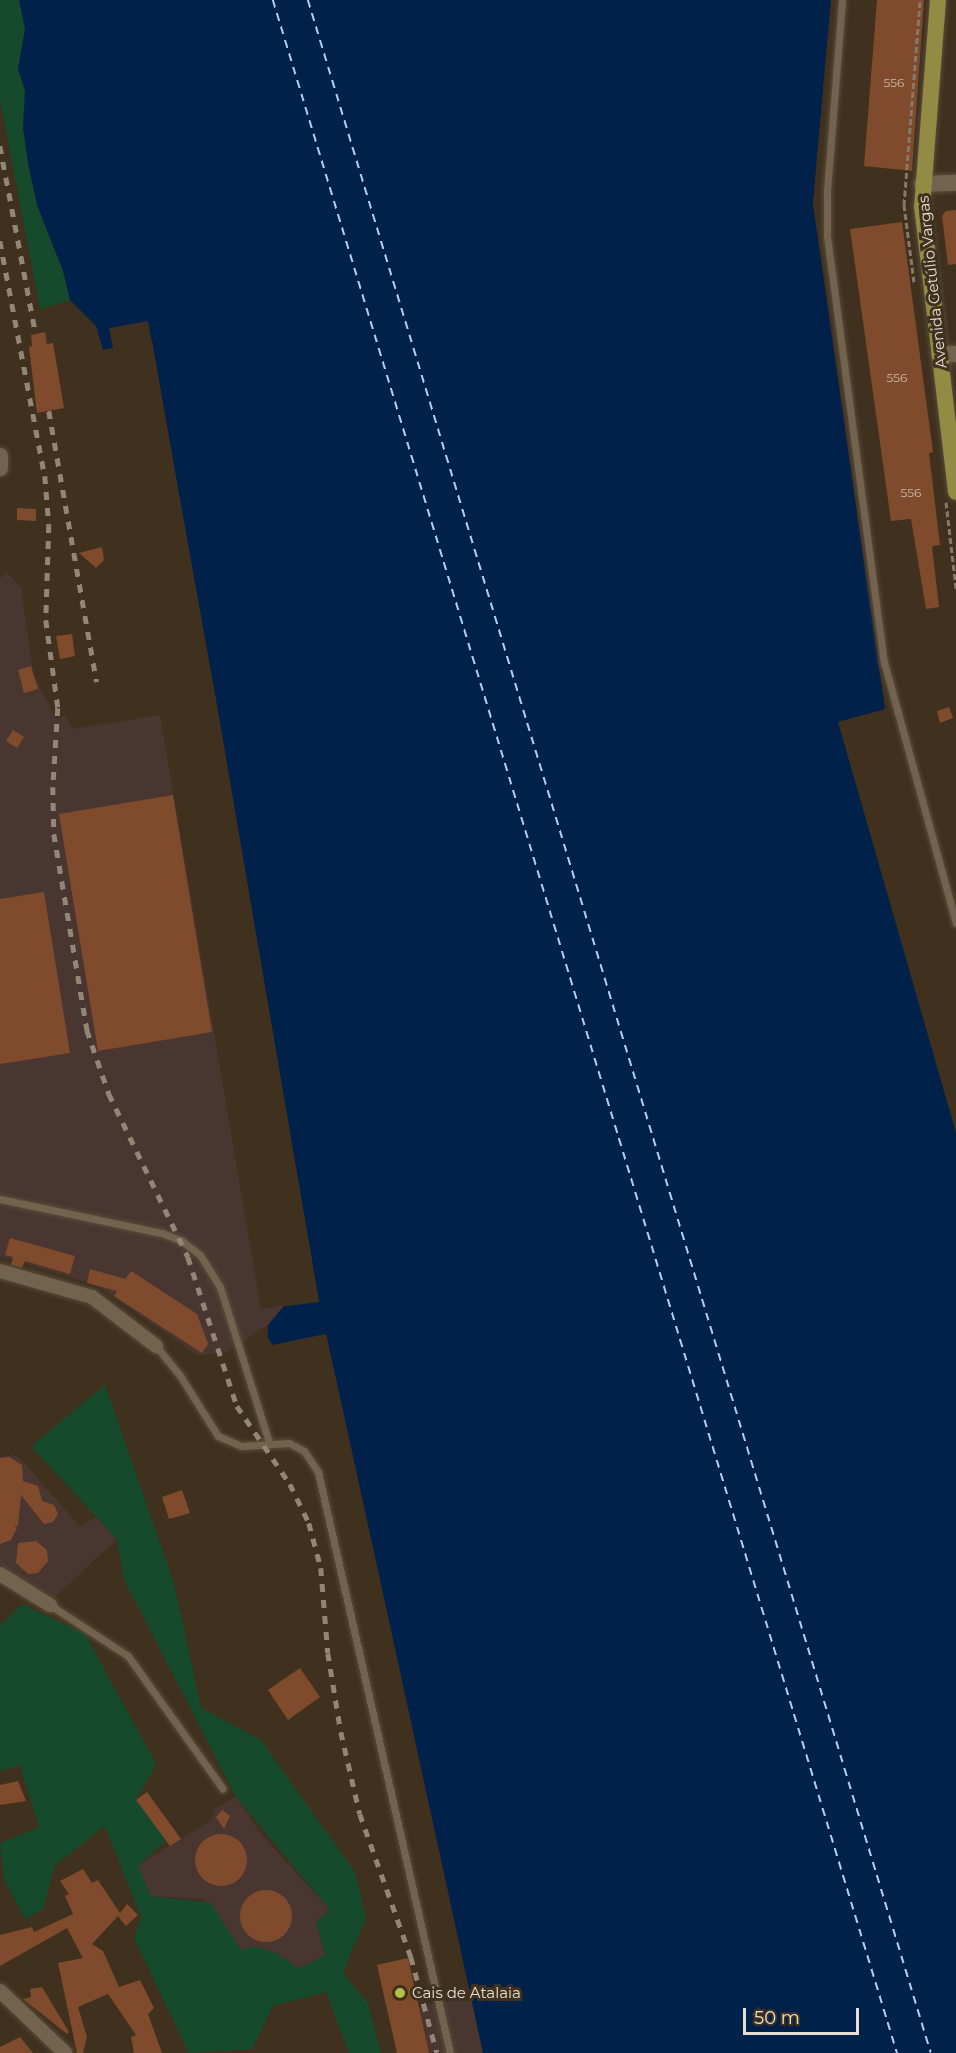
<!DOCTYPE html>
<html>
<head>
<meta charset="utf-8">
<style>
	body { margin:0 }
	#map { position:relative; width:956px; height:2053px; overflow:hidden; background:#3f311e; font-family:Montserrat,sans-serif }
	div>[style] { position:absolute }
	.industrial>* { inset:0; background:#4a3631 }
	.green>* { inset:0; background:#154a2d }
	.water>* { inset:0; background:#00214a }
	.pier>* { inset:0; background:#3f311e }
	.ferry>* { height:1.5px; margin-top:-0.75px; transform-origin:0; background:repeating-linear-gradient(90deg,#aecff9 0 8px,transparent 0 14px) }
	.building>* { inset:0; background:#804b2c }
	.round { border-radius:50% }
	.path>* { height:3px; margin-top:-1.5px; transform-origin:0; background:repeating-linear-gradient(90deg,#857969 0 6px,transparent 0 9px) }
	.roads { filter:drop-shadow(0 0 2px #584c3b) drop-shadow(0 0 2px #584c3b) }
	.service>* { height:7px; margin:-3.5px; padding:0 3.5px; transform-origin:3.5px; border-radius:3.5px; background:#72624e }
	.minor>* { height:14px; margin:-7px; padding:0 7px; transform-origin:7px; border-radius:7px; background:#72624e }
	.tertiary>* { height:16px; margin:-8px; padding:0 8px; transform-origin:8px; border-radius:8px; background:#72624e }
	.primary>* { height:16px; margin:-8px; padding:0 8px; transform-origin:8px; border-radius:8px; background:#938a44 }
	.rail>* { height:4.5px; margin-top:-2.25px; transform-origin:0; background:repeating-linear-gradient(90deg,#928676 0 8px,transparent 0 16px) }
	.dots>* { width:16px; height:16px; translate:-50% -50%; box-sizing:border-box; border:3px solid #3f311e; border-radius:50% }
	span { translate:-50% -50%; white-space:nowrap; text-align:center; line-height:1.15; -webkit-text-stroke:6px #3f311e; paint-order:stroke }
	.number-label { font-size:12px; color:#cebaa9 }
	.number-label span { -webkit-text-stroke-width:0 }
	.street-label { font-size:15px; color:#e8dfd3 }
	.poi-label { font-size:15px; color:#e8dfd3 }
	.left { translate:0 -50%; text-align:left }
	.scale { position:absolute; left:743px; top:2008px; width:116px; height:27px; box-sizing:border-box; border:3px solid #e8dfd3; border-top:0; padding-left:8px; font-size:18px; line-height:21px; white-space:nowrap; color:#e8dfd3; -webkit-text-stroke:4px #3f311e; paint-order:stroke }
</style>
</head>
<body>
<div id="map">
	<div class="industrial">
		<i style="clip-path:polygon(6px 572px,21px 587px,33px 673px,56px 719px,65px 715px,72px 729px,160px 715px,261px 1309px,284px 1306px,268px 1325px,224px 1353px,197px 1355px,96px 1285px,0 1256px,0 579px)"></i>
		<i style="clip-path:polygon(13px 1455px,22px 1460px,80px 1527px,96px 1517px,117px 1539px,54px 1598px,0 1564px,0 1457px)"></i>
		<i style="clip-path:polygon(236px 1797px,260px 1833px,330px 1910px,316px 1921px,325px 1955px,294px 1971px,278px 1954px,255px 1946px,237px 1952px,213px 1907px,204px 1899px,151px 1896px,137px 1866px,213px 1819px,214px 1809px)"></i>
		<i style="clip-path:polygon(471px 1996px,483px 2053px,429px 2053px,419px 2007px)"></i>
	</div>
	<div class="green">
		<i style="clip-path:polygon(0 0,19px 0,24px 15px,25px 29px,18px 69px,25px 91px,23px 127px,28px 163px,37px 205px,63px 271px,70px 300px,40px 309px,0 99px)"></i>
		<i style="clip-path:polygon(105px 1385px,174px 1583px,201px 1708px,261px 1740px,355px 1872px,366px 1918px,343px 1972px,368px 2004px,381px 2053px,349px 2053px,326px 1992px,273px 2006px,252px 2049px,189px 2053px,134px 1938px,141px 1917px,105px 1826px,55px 1865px,43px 1909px,25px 1919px,4px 1880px,0 1843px,39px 1827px,20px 1765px,0 1771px,0 1626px,22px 1604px,85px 1634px,156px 1764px,136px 1800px,166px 1840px,138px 1866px,151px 1896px,211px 1903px,241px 1950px,255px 1946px,278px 1954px,299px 1968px,325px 1955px,316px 1921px,330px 1910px,236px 1797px,124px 1579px,117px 1539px,31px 1446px)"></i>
	</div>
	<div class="water">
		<i style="clip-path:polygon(19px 0,831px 0,813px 204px,885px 709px,838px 722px,956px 1133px,956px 2053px,483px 2053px,326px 1334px,273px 1345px,268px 1338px,268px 1325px,284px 1306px,319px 1301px,152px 340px,103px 350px,96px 326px,70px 300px,63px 271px,37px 205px,28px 163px,23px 127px,25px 91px,18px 69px,25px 29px)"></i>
	</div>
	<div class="pier">
		<i style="clip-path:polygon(831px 0,816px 204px,826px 291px,813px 204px)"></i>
		<i style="clip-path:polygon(148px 321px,217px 705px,319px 1302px,280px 1307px,315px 1299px,149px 343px,100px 350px,113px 348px,109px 328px)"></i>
		<i style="clip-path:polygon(326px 1334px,374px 1552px,483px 2053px,324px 1337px,273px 1345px)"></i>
	</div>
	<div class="ferry">
		<i style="left:273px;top:0;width:2146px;rotate:73.09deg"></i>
		<i style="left:308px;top:0;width:2145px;rotate:73.12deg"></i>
	</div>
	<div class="building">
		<i style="clip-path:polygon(877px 0,924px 0,912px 171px,864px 166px)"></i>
		<i style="clip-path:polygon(956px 210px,956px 264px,948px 265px,942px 216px,946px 211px)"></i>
		<i style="clip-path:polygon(902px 222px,933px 452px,929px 453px,940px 545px,932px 546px,939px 607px,926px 609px,911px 519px,891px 521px,850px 229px)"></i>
		<i style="clip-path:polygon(45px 332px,47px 344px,53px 343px,64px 408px,37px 413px,29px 347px,32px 346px,31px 335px)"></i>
		<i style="clip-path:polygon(17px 508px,36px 509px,36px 521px,17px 520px)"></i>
		<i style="clip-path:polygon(102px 547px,104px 560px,96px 568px,79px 553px)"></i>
		<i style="clip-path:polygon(72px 634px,75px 656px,60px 659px,56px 636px)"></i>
		<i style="clip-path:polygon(31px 666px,38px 689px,24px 693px,18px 670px)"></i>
		<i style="clip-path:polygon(949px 707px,953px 718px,940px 723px,937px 711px)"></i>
		<i style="clip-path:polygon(13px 730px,24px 737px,17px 748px,6px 741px)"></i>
		<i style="clip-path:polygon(173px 795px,212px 1032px,98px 1051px,59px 814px)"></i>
		<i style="clip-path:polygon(44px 892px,70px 1053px,0 1064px,0 899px)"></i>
		<i style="clip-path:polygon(10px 1238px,75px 1256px,70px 1274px,25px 1261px,22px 1268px,11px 1265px,13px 1257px,5px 1255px)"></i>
		<i style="clip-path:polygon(90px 1269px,125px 1279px,131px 1271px,197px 1314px,208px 1344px,202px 1353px,114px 1296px,117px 1291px,87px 1283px)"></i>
		<i style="clip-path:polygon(9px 1457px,22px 1465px,23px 1481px,38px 1486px,42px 1501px,54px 1505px,58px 1514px,53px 1522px,44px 1524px,21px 1495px,18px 1526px,14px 1526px,17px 1528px,11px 1540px,0 1544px,0 1458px)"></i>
		<i style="clip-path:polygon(182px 1490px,190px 1513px,169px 1519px,162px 1497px)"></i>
		<i style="clip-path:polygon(36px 1541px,47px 1550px,48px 1561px,38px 1573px,28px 1574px,16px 1563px,18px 1543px)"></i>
		<i style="clip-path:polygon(300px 1668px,320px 1697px,288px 1720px,268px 1690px)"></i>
		<i style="clip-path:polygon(18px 1781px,26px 1801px,0 1805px,0 1785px)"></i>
		<i style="clip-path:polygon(147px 1792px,181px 1839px,170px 1846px,136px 1800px)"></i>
		<i style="clip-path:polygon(222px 1810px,230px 1816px,224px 1829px,216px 1817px)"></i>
		<i class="round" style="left:195px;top:1834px;width:52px;height:52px"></i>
		<i style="clip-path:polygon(83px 1869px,92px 1883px,98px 1880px,120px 1913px,127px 1904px,138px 1915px,126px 1926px,118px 1916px,92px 1944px,103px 1951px,119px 1987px,140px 1980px,154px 2008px,148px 2014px,162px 2053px,134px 2053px,131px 2037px,136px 2035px,108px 1994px,78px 2007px,87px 2037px,83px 2053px,77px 2053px,58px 1963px,83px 1958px,67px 1928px,0 1966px,0 1935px,32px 1927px,34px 1932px,73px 1914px,65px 1896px,69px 1894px,60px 1881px)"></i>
		<i class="round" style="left:240px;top:1890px;width:52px;height:52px"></i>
		<i style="clip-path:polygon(408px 1958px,419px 2007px,429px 2053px,397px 2053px,377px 1965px)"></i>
		<i style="clip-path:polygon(42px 1987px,69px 2032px,67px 2034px,23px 1999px,31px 1997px,30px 1989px)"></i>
		<i style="clip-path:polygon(20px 2037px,33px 2053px,0 2053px,0 2047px)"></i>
	</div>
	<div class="path">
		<i style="left:914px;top:282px;width:78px;rotate:-97.4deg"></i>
		<i style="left:904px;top:205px;width:206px;rotate:-85.5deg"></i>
		<i style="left:946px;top:502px;width:88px;rotate:83.4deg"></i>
	</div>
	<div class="roads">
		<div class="service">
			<i style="left:842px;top:0;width:190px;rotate:94.5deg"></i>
			<i style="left:827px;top:189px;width:47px;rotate:90deg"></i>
			<i style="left:827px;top:236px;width:430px;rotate:82.4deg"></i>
			<i style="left:884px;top:662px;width:271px;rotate:74.6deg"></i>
			<i style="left:0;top:1199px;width:166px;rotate:11.9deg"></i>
			<i style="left:162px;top:1233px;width:22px;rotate:22deg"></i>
			<i style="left:182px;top:1241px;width:23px;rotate:38deg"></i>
			<i style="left:200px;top:1255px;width:38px;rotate:58deg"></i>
			<i style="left:220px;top:1287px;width:163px;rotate:72.5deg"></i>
			<i style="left:156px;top:1346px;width:36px;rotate:51deg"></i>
			<i style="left:179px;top:1374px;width:73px;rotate:57.8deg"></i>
			<i style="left:218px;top:1436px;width:26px;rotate:23deg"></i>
			<i style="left:242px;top:1446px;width:47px;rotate:-3.7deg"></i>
			<i style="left:289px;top:1443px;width:17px;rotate:28deg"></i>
			<i style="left:304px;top:1451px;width:25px;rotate:56deg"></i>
			<i style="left:318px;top:1472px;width:596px;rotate:77.2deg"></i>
			<i style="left:50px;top:1605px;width:93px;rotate:33.2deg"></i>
			<i style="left:128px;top:1656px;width:163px;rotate:54.5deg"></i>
		</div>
		<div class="minor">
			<i style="left:0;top:1271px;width:96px;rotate:15.8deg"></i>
			<i style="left:92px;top:1297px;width:81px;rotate:37.4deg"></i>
			<i style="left:0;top:1574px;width:59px;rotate:31.8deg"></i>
			<i style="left:0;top:1991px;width:90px;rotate:43.6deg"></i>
		</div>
		<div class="tertiary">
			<i style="left:922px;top:184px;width:34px;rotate:-2deg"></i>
			<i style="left:939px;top:354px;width:17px"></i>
			<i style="left:0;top:456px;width:12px;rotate:90deg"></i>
		</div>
		<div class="primary">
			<i style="left:938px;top:0;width:207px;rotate:94.4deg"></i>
			<i style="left:922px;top:206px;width:288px;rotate:83.2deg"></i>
		</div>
	</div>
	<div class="rail">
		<i style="left:0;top:146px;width:191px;rotate:79.2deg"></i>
		<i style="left:0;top:241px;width:239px;rotate:79.2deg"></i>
		<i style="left:45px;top:476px;width:49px;rotate:85.3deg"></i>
		<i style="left:49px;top:525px;width:95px;rotate:91.8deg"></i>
		<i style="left:46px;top:620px;width:89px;rotate:82.2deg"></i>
		<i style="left:58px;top:708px;width:79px;rotate:93.6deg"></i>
		<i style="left:53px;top:787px;width:47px;rotate:88.8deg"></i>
		<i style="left:54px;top:834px;width:199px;rotate:80.4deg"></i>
		<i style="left:87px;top:1030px;width:68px;rotate:71deg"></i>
		<i style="left:109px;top:1094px;width:181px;rotate:64.1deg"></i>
		<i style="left:188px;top:1257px;width:157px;rotate:71.8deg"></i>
		<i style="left:237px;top:1406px;width:94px;rotate:55.8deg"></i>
		<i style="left:290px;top:1484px;width:43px;rotate:64deg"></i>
		<i style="left:309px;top:1523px;width:47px;rotate:75.1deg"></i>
		<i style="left:321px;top:1568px;width:85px;rotate:85.3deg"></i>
		<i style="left:328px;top:1653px;width:80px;rotate:80.7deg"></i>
		<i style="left:341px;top:1732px;width:84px;rotate:77deg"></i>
		<i style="left:360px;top:1814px;width:152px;rotate:70.4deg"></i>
		<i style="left:411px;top:1957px;width:99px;rotate:74.8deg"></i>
		<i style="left:49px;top:411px;width:275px;rotate:80deg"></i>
	</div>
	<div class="dots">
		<i style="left:400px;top:1993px;background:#b8c147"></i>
	</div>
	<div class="number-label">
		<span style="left:894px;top:83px">556</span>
		<span style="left:897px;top:378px">556</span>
		<span style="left:911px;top:493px">556</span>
	</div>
	<div class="street-label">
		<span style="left:932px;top:282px;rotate:-96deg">Avenida Getúlio Vargas</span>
	</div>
	<div class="poi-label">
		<span class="left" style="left:412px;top:1993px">Cais de Atalaia</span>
	</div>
	<div class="scale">50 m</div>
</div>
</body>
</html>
